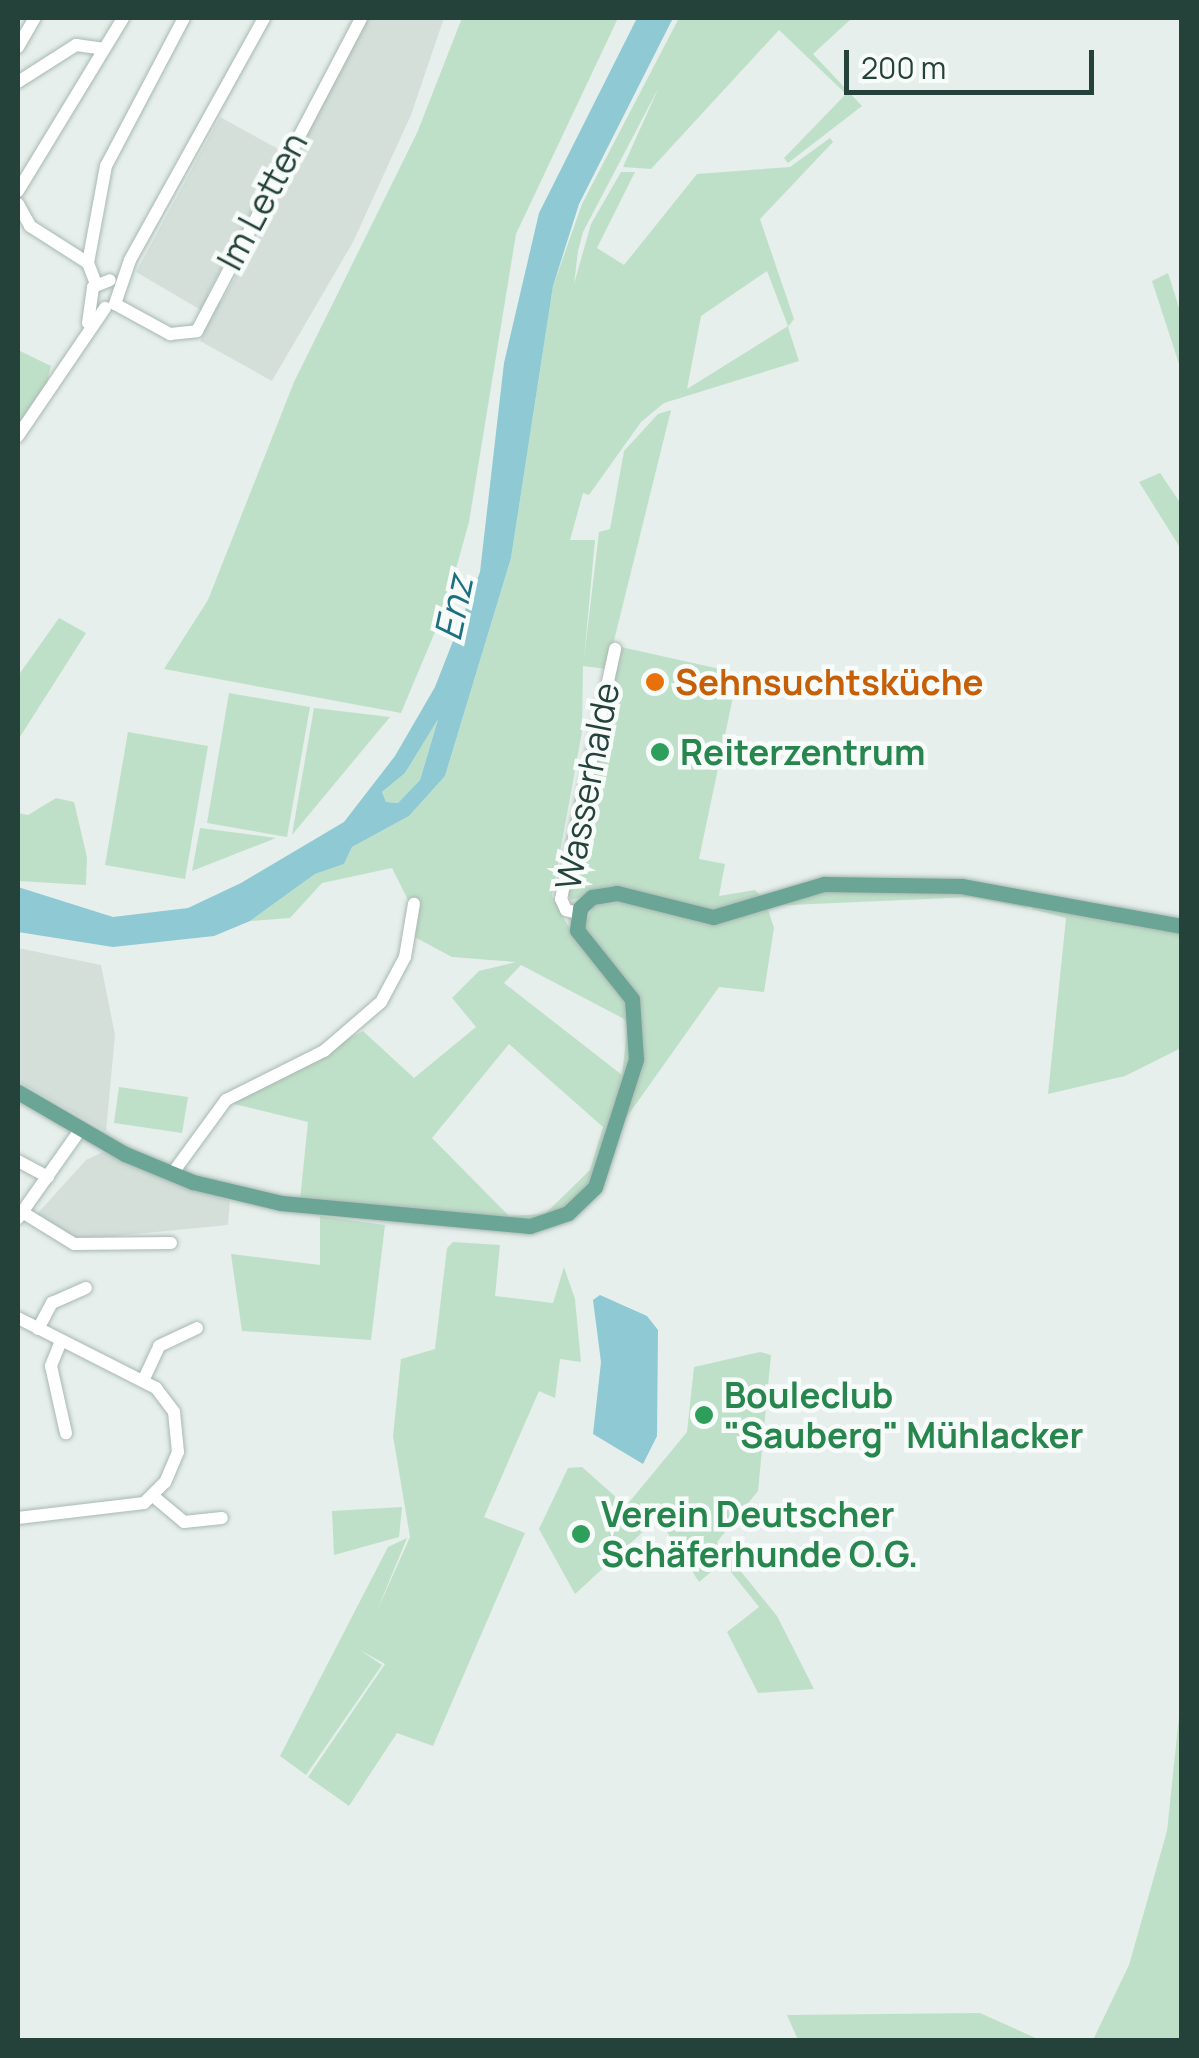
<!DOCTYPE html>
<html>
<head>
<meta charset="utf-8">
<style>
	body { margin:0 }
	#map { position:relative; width:1199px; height:2058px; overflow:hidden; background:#e6efeb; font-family:Manrope,sans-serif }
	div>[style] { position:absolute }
	.built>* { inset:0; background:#d4dfda }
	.green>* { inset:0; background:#bfe0c8 }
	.water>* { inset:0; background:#8ec9d4 }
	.roads { filter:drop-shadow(0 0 2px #a8b8b2) drop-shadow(0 0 2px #a8b8b2) }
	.minor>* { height:12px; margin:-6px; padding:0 6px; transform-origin:6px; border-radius:6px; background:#fff }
	.major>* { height:15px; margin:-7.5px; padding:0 7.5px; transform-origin:7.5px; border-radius:7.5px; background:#6aa596 }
	.dots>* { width:28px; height:28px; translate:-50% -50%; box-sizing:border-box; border:5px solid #f7fbf9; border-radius:50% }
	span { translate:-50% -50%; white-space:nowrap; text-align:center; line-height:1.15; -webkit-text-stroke:9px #f7fbf9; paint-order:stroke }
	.street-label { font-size:35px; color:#24423a }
	.food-label { font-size:35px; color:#c56008; font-weight:700 }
	.left { translate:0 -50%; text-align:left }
	.leisure-label { font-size:35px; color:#27864d; font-weight:700 }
	.water-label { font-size:38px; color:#1c6f80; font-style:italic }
	.frame { position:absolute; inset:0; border:20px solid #24423a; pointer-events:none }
	.scale { position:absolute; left:844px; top:50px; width:250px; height:45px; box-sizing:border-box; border:5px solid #24423a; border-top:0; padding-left:12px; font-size:30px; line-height:35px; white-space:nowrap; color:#24423a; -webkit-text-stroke:8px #f7fbf9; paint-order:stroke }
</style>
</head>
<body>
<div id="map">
	<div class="built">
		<i style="clip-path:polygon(evenodd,355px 18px,444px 18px,411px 115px,353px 242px,272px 381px,200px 341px,211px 316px,136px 272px,220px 117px,293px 157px,366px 24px,355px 18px,261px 193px,278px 203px,221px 302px,208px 294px,261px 193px)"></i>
		<i style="clip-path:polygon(18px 948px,101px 965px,115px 1035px,106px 1131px,18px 1081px)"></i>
		<i style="clip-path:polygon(103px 1152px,230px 1201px,228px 1225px,74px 1240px,57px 1231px,37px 1214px,86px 1160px)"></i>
	</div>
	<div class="green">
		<i style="clip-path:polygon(462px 18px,618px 18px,516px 234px,469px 522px,445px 608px,401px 713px,164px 669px,208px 600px,294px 382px,417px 133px)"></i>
		<i style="clip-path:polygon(evenodd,679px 18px,852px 18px,813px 54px,862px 106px,788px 163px,784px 158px,846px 94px,779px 30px,651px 169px,623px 167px,659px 87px,583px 232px,578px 251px,574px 284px,591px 224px,621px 172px,635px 172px,597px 248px,624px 265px,697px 174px,790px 167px,830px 138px,833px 142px,760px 219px,794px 319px,788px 327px,799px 361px,664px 403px,641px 422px,589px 495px,583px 493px,570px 540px,595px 540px,584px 659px,599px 532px,610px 529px,624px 451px,658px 414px,671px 410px,607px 669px,583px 666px,582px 732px,552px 896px,573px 935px,622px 987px,635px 1041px,605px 1154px,581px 1198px,536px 1221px,300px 1200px,308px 1122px,226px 1102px,363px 1031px,414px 1078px,476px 1027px,452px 998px,479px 971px,516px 962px,452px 957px,409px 934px,412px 908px,392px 868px,322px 883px,290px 918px,250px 921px,315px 874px,344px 864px,352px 847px,409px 816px,445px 776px,511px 558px,553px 286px,582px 204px,679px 18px,767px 271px,788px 326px,687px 389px,701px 316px,767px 271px,679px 18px,521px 965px,628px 1021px,622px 1075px,504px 983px,521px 965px,679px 18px,509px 1044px,603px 1127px,590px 1170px,545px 1214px,509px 1216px,432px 1138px,509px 1044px)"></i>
		<i style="clip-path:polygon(1168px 273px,1181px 314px,1181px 370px,1152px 281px)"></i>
		<i style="clip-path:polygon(18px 350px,51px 366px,45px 391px,18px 433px)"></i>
		<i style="clip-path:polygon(1160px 473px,1181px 504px,1181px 549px,1139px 482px)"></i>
		<i style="clip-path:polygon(59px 618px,86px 633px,18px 740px,18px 676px)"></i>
		<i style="clip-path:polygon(621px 647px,738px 673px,699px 859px,725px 864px,719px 896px,755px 890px,761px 896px,708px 913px,616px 888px,571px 900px,566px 888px)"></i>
		<i style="clip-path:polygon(229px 693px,310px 707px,287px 837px,207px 823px)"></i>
		<i style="clip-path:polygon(314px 708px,390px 717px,292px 835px)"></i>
		<i style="clip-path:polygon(438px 718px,420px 780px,398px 803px,386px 802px,382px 792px,405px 773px)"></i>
		<i style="clip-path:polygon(128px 732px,208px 746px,185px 879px,105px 865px)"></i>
		<i style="clip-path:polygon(56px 798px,74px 802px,87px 857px,86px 885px,18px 881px,18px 813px,28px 815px)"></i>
		<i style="clip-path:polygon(200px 828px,276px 838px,192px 871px)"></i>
		<i style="clip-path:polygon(925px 888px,1029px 901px,1027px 908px,972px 897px,767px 906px,774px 928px,764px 992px,719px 987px,621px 1125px,639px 1060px,641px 1017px,583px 930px,594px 904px,627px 901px,699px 921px,802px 892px)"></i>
		<i style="clip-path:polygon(1032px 902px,1181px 929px,1181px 1048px,1125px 1076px,1048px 1094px,1066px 918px,1032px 909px)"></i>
		<i style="clip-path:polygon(119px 1087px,188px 1097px,182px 1133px,114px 1123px)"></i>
		<i style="clip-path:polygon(320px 1216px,385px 1225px,371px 1340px,242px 1331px,231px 1254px,320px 1265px)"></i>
		<i style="clip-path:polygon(453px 1242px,500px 1245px,495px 1296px,553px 1303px,564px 1267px,575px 1299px,581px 1362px,560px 1359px,555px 1398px,539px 1391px,484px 1517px,525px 1533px,433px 1746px,397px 1733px,349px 1806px,308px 1777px,385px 1664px,360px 1650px,382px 1665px,306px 1775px,280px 1756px,388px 1547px,407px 1538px,376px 1613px,410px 1537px,393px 1436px,401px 1359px,435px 1349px,447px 1248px)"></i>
		<i style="clip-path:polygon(760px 1352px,771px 1355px,758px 1491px,717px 1542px,777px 1616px,814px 1689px,758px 1693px,727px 1632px,759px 1607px,723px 1562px,699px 1582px,658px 1518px,575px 1594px,539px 1529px,568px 1468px,582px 1467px,626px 1506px,687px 1432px,694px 1367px)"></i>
		<i style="clip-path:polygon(402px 1507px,399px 1537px,334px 1555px,332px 1511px)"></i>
		<i style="clip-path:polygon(1181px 1698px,1181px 2040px,1093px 2040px,1129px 1965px,1167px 1831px)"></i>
		<i style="clip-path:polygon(980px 2013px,1040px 2040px,798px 2040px,787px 2015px)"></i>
	</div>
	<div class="water">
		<i style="clip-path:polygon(evenodd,637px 18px,673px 18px,579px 204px,553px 286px,511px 558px,445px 776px,409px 816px,352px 847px,344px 864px,315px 874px,250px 921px,214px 936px,113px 947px,18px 932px,18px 887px,113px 917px,188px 908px,241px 883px,344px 822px,395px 756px,435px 687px,480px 572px,504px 363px,539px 213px,637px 18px,438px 719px,420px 780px,398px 803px,386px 802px,382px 792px,405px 773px,438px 719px)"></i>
		<i style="clip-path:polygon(600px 1295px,647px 1316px,658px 1330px,657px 1436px,643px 1464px,593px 1434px,601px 1362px,593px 1300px)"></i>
	</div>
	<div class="roads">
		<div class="minor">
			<i style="left:18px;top:47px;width:34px;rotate:-60deg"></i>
			<i style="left:18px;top:82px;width:69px;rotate:-32.5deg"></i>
			<i style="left:76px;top:45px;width:27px;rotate:8deg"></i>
			<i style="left:18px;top:191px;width:202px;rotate:-58.7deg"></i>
			<i style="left:18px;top:204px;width:25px;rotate:61deg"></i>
			<i style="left:30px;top:226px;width:69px;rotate:32.5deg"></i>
			<i style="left:88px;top:263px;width:22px;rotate:69deg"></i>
			<i style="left:88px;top:263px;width:99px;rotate:-79.5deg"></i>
			<i style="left:106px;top:166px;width:167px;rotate:-62.2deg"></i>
			<i style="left:115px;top:304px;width:63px;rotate:28.6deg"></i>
			<i style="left:170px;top:334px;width:27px;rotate:-6deg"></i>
			<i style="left:197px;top:331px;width:353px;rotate:-62.3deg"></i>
			<i style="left:115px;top:304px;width:46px;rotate:-71.2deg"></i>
			<i style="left:130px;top:260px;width:277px;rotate:-61deg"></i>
			<i style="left:88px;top:323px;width:36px;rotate:-82deg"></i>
			<i style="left:93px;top:287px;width:18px;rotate:-22deg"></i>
			<i style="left:18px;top:436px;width:155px;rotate:-55.8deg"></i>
			<i style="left:578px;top:913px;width:12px;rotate:-166deg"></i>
			<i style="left:566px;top:910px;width:12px;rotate:-114deg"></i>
			<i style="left:561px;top:899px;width:256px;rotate:-77.8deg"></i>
			<i style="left:18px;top:1161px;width:34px;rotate:28deg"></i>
			<i style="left:172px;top:1174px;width:92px;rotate:-53.9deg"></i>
			<i style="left:226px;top:1100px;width:110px;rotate:-26.6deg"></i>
			<i style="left:324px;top:1051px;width:75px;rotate:-40.7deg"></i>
			<i style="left:381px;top:1002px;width:51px;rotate:-61.9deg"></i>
			<i style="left:405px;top:957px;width:54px;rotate:-80.4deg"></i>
			<i style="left:22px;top:1212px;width:61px;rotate:31.6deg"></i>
			<i style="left:74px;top:1244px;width:97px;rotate:-0.6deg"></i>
			<i style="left:18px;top:1218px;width:108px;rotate:-54.8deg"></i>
			<i style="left:18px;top:1318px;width:155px;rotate:26.9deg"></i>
			<i style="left:156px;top:1388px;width:30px;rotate:53deg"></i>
			<i style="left:174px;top:1412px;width:40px;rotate:84.3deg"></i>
			<i style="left:178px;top:1452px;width:33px;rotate:113deg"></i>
			<i style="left:165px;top:1482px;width:30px;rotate:135deg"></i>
			<i style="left:144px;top:1503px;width:127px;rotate:173.2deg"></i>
			<i style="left:38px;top:1329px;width:30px;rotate:-62deg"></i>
			<i style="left:52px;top:1303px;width:37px;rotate:-24deg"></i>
			<i style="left:61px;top:1341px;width:27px;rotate:112deg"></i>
			<i style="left:51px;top:1366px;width:69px;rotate:77.4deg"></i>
			<i style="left:143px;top:1381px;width:38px;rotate:-65deg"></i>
			<i style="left:159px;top:1346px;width:42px;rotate:-25.3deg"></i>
			<i style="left:153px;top:1496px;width:40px;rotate:40deg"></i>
			<i style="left:184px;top:1522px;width:38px;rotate:-6deg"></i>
		</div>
		<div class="major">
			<i style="left:18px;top:1092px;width:124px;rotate:30.1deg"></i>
			<i style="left:125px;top:1154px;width:74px;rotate:22.4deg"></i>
			<i style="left:193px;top:1182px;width:90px;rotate:13.4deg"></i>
			<i style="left:281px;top:1203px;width:250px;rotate:5.3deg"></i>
			<i style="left:530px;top:1226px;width:40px;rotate:-18.9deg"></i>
			<i style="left:568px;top:1213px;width:37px;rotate:-44deg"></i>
			<i style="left:595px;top:1187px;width:134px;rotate:-72.2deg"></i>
			<i style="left:636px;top:1059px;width:60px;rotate:-93.8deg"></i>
			<i style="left:632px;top:999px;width:88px;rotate:-128.6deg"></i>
			<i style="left:577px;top:930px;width:22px;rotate:-82deg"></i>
			<i style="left:580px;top:908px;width:16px;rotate:-43deg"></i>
			<i style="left:592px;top:897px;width:25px;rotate:-9deg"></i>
			<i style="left:617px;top:893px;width:99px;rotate:14deg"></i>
			<i style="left:713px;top:917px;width:116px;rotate:-16.6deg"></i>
			<i style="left:824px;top:884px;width:137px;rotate:0.8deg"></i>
			<i style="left:961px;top:886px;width:225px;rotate:10.3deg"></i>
		</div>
	</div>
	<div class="dots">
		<i style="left:655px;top:682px;background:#e8710a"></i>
		<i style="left:660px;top:752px;background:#2e9e5b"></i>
		<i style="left:704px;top:1415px;background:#2e9e5b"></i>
		<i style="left:581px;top:1534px;background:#2e9e5b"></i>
	</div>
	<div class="street-label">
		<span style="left:262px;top:201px;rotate:-62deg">Im Letten</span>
		<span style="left:587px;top:786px;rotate:-79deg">Wasserhalde</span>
	</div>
	<div class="food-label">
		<span class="left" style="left:675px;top:682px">Sehnsuchtsküche</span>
	</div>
	<div class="leisure-label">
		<span class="left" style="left:680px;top:752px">Reiterzentrum</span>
		<span class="left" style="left:724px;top:1415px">Bouleclub<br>"Sauberg" Mühlacker</span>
		<span class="left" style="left:601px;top:1534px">Verein Deutscher<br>Schäferhunde O.G.</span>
	</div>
	<div class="water-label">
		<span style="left:453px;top:608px;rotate:-78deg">Enz</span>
	</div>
	<div class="frame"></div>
	<div class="scale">200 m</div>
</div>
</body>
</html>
